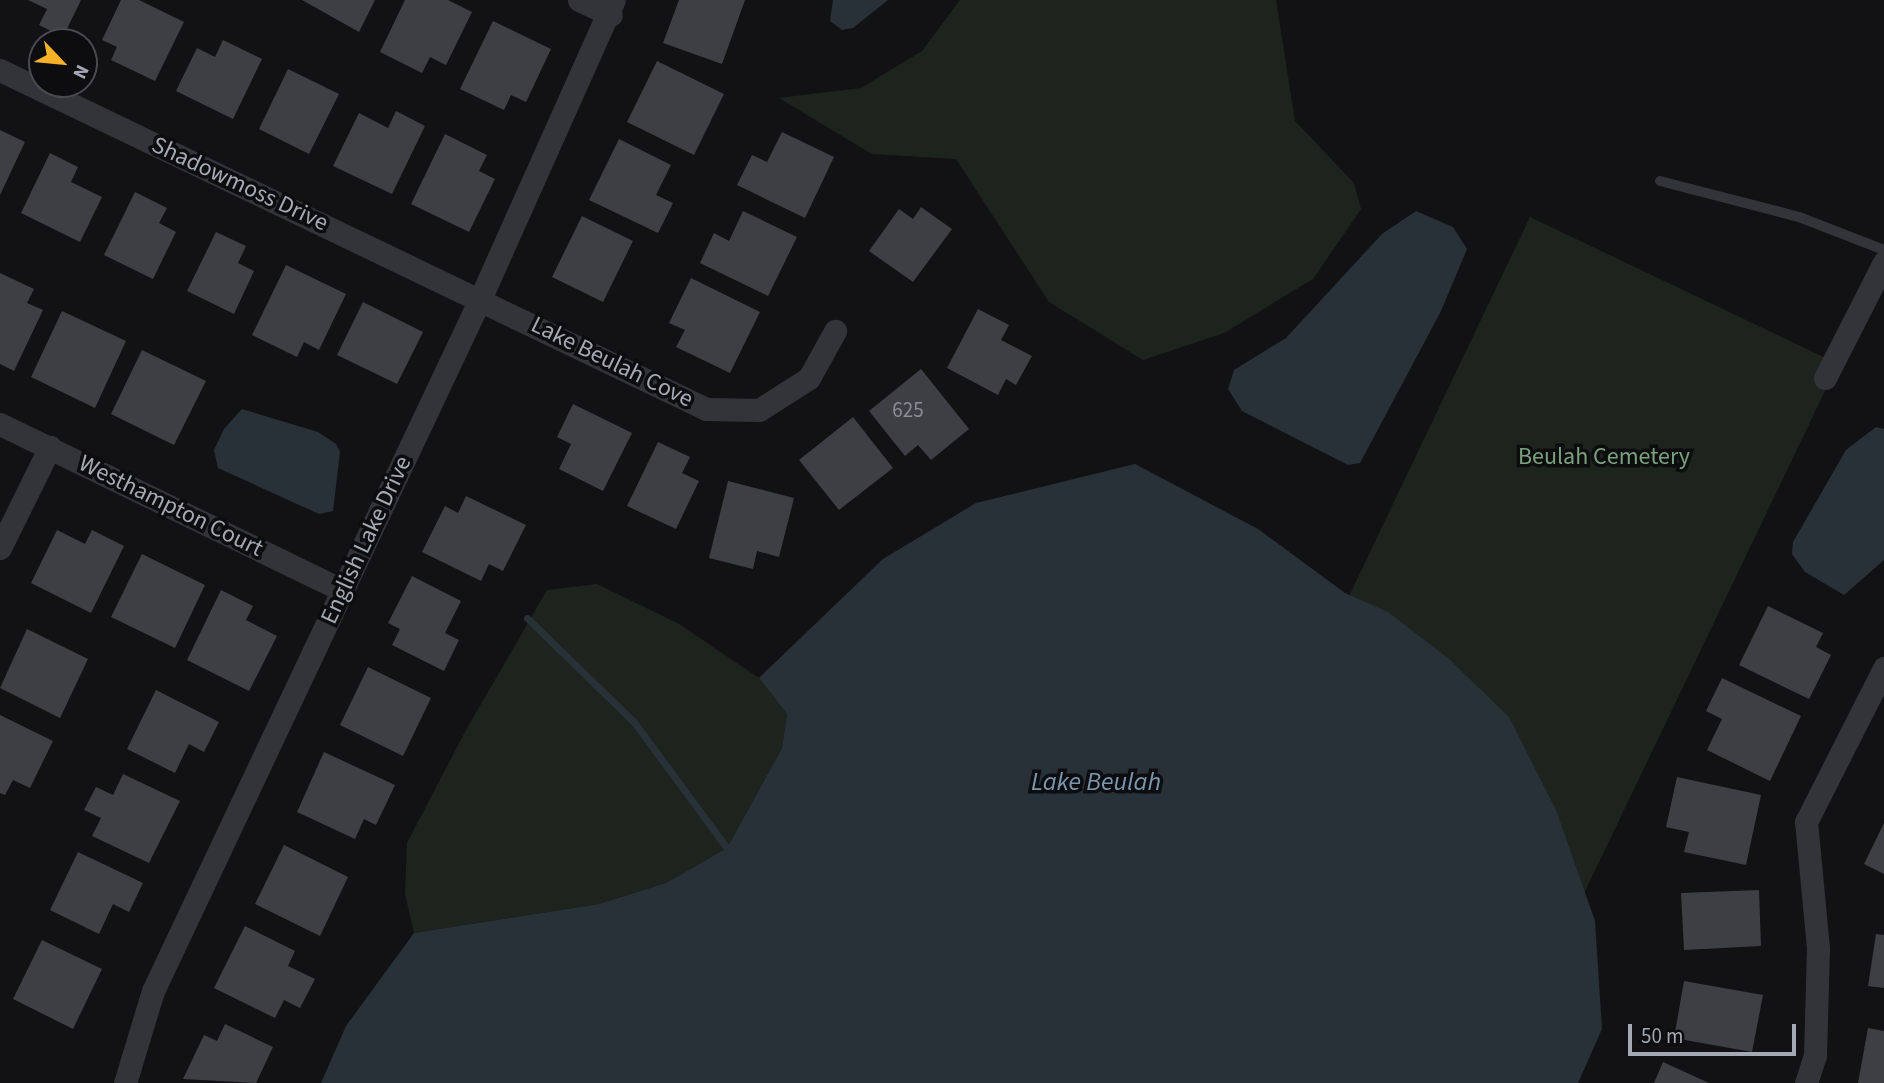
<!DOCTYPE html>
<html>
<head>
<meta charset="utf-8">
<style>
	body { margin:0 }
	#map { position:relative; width:1884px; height:1083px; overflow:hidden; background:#121214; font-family:"Source Sans 3",sans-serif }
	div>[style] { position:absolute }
	.green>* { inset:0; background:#1d241e }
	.water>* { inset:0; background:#293138 }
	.stream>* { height:7px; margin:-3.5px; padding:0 3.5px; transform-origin:3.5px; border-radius:3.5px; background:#293138 }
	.building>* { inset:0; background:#3e3f44 }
	.lane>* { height:10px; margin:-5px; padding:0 5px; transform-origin:5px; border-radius:5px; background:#333439 }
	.street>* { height:23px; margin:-11.5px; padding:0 11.5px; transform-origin:11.5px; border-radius:11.5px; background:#333439 }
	span { translate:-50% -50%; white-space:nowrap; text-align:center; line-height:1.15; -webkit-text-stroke:7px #0d0d0f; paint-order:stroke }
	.number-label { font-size:21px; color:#8a8e99 }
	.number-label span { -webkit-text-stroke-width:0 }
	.street-label { font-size:24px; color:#a4a9b5 }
	.park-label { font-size:24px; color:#7aa17d }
	.water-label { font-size:26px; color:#7997b1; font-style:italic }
	.north { position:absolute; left:28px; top:28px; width:70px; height:70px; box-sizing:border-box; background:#0d0d0f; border:2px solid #494b51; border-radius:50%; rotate:116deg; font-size:19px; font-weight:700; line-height:28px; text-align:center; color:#a4a9b5 }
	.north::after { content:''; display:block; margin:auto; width:24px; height:32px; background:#f5b229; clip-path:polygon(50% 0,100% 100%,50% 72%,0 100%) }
	.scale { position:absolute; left:1628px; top:1024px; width:168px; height:32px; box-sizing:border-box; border:4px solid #a4a9b5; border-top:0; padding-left:9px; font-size:21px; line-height:24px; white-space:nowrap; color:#a4a9b5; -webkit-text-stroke:5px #0d0d0f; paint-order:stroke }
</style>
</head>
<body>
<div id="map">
	<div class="green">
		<i style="clip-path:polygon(960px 0,1276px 0,1295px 121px,1354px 183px,1361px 209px,1313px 279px,1224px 333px,1143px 360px,1049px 302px,956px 159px,872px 154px,779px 98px,861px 88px,922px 51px)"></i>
		<i style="clip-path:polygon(1530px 217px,1838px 364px,1541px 983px,1234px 837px)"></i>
		<i style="clip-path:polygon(597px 584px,679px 624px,759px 678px,787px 714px,782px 748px,727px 848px,666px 883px,599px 904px,414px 933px,405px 894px,407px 843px,466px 730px,547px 590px)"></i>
	</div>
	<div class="water">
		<i style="clip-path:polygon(833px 0,888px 0,853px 28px,842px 30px,830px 21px)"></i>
		<i style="clip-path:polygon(1416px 211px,1453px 227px,1467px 249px,1441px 311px,1360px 463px,1348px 465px,1242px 411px,1228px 389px,1234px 370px,1286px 338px,1382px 234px)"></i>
		<i style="clip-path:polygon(242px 409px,318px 432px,336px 444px,340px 452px,333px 511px,319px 514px,218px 468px,214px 450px,224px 429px)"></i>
		<i style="clip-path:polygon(1876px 427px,1884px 429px,1884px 560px,1844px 595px,1805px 572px,1792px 554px,1793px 542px,1846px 450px)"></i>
		<i style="clip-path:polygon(1135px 464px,1258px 529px,1345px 593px,1388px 612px,1449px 659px,1509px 717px,1556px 810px,1595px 921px,1602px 1029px,1578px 1083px,321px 1083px,346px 1026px,414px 933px,599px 904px,666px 883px,727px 848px,782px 748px,787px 714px,759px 678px,883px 559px,976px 503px)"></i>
	</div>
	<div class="stream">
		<i style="left:527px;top:618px;width:149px;rotate:44.2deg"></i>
		<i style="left:634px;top:722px;width:157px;rotate:53.6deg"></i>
		<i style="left:727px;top:848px;width:9px;rotate:18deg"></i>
	</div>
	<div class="building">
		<i style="clip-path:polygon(28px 0,81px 0,63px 37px,39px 25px,47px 9px)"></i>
		<i style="clip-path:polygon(121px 0,139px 0,184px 22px,155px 81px,111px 60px,117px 47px,102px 40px)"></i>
		<i style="clip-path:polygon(302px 0,375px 0,359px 32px)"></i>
		<i style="clip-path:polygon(405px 0,448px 0,472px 12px,446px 65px,430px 57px,422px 73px,380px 52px)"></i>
		<i style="clip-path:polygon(679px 0,745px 0,722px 64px,663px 43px)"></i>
		<i style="clip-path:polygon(493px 21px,551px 49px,526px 102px,511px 95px,504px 110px,460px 89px)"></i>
		<i style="clip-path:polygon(223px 40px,262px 59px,233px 119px,176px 91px,197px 48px,215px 57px)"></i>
		<i style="clip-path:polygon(657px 61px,724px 94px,694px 155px,627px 122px)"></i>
		<i style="clip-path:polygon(288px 69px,339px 94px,309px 154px,259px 129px)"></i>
		<i style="clip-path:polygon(396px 111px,425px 126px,392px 194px,333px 166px,359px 113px,388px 128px)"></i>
		<i style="clip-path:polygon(0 130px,25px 142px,0 195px)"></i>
		<i style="clip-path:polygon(782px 132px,834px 157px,805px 218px,737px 185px,752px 155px,767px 162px)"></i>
		<i style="clip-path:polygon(445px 134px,487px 155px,479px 171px,495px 179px,469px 232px,411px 204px)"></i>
		<i style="clip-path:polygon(619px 139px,671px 165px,656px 195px,673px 203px,658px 233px,589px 200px)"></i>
		<i style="clip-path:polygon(50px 153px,78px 167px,71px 182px,102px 197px,80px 242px,21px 213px)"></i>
		<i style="clip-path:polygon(135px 192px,167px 208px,159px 223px,176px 232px,153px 279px,104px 255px)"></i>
		<i style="clip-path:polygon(921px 207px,952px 229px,913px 282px,869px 251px,899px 209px,913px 219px)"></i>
		<i style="clip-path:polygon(743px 211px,797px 237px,768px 296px,700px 263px,714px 233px,729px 241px)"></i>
		<i style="clip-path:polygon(582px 216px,633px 241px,603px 302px,552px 277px)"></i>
		<i style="clip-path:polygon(216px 232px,246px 246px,238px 263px,254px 271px,234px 314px,187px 291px)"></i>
		<i style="clip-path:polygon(286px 265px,346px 294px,319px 350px,304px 342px,297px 357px,252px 335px)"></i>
		<i style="clip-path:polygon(0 273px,34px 289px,27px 303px,43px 310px,14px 371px,0 364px)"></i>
		<i style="clip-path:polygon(691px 278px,760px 312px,730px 373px,676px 347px,685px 330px,669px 323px)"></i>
		<i style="clip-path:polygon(363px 302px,423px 332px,397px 384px,337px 355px)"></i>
		<i style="clip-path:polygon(978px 309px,1009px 325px,1001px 340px,1032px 356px,1016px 385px,1006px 379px,998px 395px,947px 368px)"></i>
		<i style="clip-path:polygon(62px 311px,126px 341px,95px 408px,31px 377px)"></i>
		<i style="clip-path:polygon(142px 350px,206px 381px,174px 445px,111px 414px)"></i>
		<i style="clip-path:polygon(921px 369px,969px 429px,931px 460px,918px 445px,905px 456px,869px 411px)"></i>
		<i style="clip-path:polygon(573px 404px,632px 433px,603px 491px,559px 469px,571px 444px,557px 437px)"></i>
		<i style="clip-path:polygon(853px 417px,893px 468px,839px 510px,799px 460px)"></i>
		<i style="clip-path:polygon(658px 442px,690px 457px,682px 473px,699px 481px,676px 529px,627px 506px)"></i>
		<i style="clip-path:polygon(728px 481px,794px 498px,779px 557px,757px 551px,753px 569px,709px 558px)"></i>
		<i style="clip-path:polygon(466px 496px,526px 525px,503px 571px,489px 564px,481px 581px,422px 552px,445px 506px,458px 513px)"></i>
		<i style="clip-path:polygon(57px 530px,85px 544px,92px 530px,124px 546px,91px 613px,31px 583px)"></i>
		<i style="clip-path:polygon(142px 554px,205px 585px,175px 648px,111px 617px)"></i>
		<i style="clip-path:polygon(412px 576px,461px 601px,445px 633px,459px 640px,444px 671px,392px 645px,400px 629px,388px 623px)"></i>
		<i style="clip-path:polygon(221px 590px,253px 606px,246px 620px,277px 636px,249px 691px,187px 660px)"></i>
		<i style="clip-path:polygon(1768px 606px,1823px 633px,1816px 647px,1831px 655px,1809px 699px,1739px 665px)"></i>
		<i style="clip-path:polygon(27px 629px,88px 659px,60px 718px,0 688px)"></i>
		<i style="clip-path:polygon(368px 667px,431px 698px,403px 756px,340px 725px)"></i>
		<i style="clip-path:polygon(1722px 678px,1801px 716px,1770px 781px,1707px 750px,1722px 719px,1706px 711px)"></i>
		<i style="clip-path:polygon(156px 690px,219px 722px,204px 752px,189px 744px,175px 773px,127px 749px)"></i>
		<i style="clip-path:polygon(0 715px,53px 741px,30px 788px,13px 780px,5px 795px,0 793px)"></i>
		<i style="clip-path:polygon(324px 752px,395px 785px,376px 825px,364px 819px,355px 839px,297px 812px)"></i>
		<i style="clip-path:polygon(123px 774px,180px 801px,149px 863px,92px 836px,101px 818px,84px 810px,96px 787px,113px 795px)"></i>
		<i style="clip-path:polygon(1677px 777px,1761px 795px,1746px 865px,1684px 852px,1689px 832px,1666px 827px)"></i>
		<i style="clip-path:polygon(1884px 823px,1884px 874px,1864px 864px)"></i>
		<i style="clip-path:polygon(284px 845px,348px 877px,320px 936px,255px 904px)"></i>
		<i style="clip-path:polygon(78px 852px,143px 883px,129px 912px,113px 904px,99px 934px,50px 910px)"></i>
		<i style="clip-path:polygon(1759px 890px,1761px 946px,1684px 950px,1681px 893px)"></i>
		<i style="clip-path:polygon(245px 926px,295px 951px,288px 966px,315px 979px,300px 1008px,284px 1000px,275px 1018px,214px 988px)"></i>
		<i style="clip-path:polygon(1876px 934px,1884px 935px,1884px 988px,1868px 986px)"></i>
		<i style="clip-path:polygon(42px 940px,102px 969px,73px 1029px,13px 999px)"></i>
		<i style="clip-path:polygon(1684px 981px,1763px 995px,1752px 1052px,1674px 1038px)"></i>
		<i style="clip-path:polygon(225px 1024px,273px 1047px,256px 1083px,183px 1079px,204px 1035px,217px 1041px)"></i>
		<i style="clip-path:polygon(1868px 1028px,1884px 1031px,1884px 1083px,1858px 1083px)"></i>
		<i style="clip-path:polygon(1663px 1062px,1709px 1083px,1654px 1083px)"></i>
	</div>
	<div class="lane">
		<i style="left:1660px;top:181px;width:144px;rotate:14.5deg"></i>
		<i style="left:1799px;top:217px;width:91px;rotate:21.2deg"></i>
	</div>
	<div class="street">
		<i style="left:579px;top:0;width:35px;rotate:25deg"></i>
		<i style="left:0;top:70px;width:783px;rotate:25.65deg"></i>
		<i style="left:706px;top:409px;width:53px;rotate:1.1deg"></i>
		<i style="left:759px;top:410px;width:59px;rotate:-32.6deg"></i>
		<i style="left:809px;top:378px;width:54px;rotate:-61deg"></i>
		<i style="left:1825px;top:378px;width:130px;rotate:-63deg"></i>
		<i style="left:0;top:424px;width:380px;rotate:25.9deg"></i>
		<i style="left:0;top:548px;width:113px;rotate:-63.7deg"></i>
		<i style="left:125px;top:1083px;width:96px;rotate:-73.1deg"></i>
		<i style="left:153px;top:991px;width:768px;rotate:-64.7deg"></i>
		<i style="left:481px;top:297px;width:325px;rotate:-65.9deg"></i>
		<i style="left:1806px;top:1083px;width:29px;rotate:-72deg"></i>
		<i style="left:1815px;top:1055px;width:107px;rotate:-88.4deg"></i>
		<i style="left:1818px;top:948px;width:127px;rotate:-95.4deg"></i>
		<i style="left:1806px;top:822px;width:173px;rotate:-63.1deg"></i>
	</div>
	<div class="number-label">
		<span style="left:908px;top:410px">625</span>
	</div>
	<div class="street-label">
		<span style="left:240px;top:184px;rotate:25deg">Shadowmoss Drive</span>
		<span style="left:612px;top:362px;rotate:26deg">Lake Beulah Cove</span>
		<span style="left:171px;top:506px;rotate:26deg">Westhampton Court</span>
		<span style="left:366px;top:540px;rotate:-65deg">English Lake Drive</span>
	</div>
	<div class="park-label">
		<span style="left:1604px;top:457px">Beulah Cemetery</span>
	</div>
	<div class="water-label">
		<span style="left:1096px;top:782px">Lake Beulah</span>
	</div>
	<div class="north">N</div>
	<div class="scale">50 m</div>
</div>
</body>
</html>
